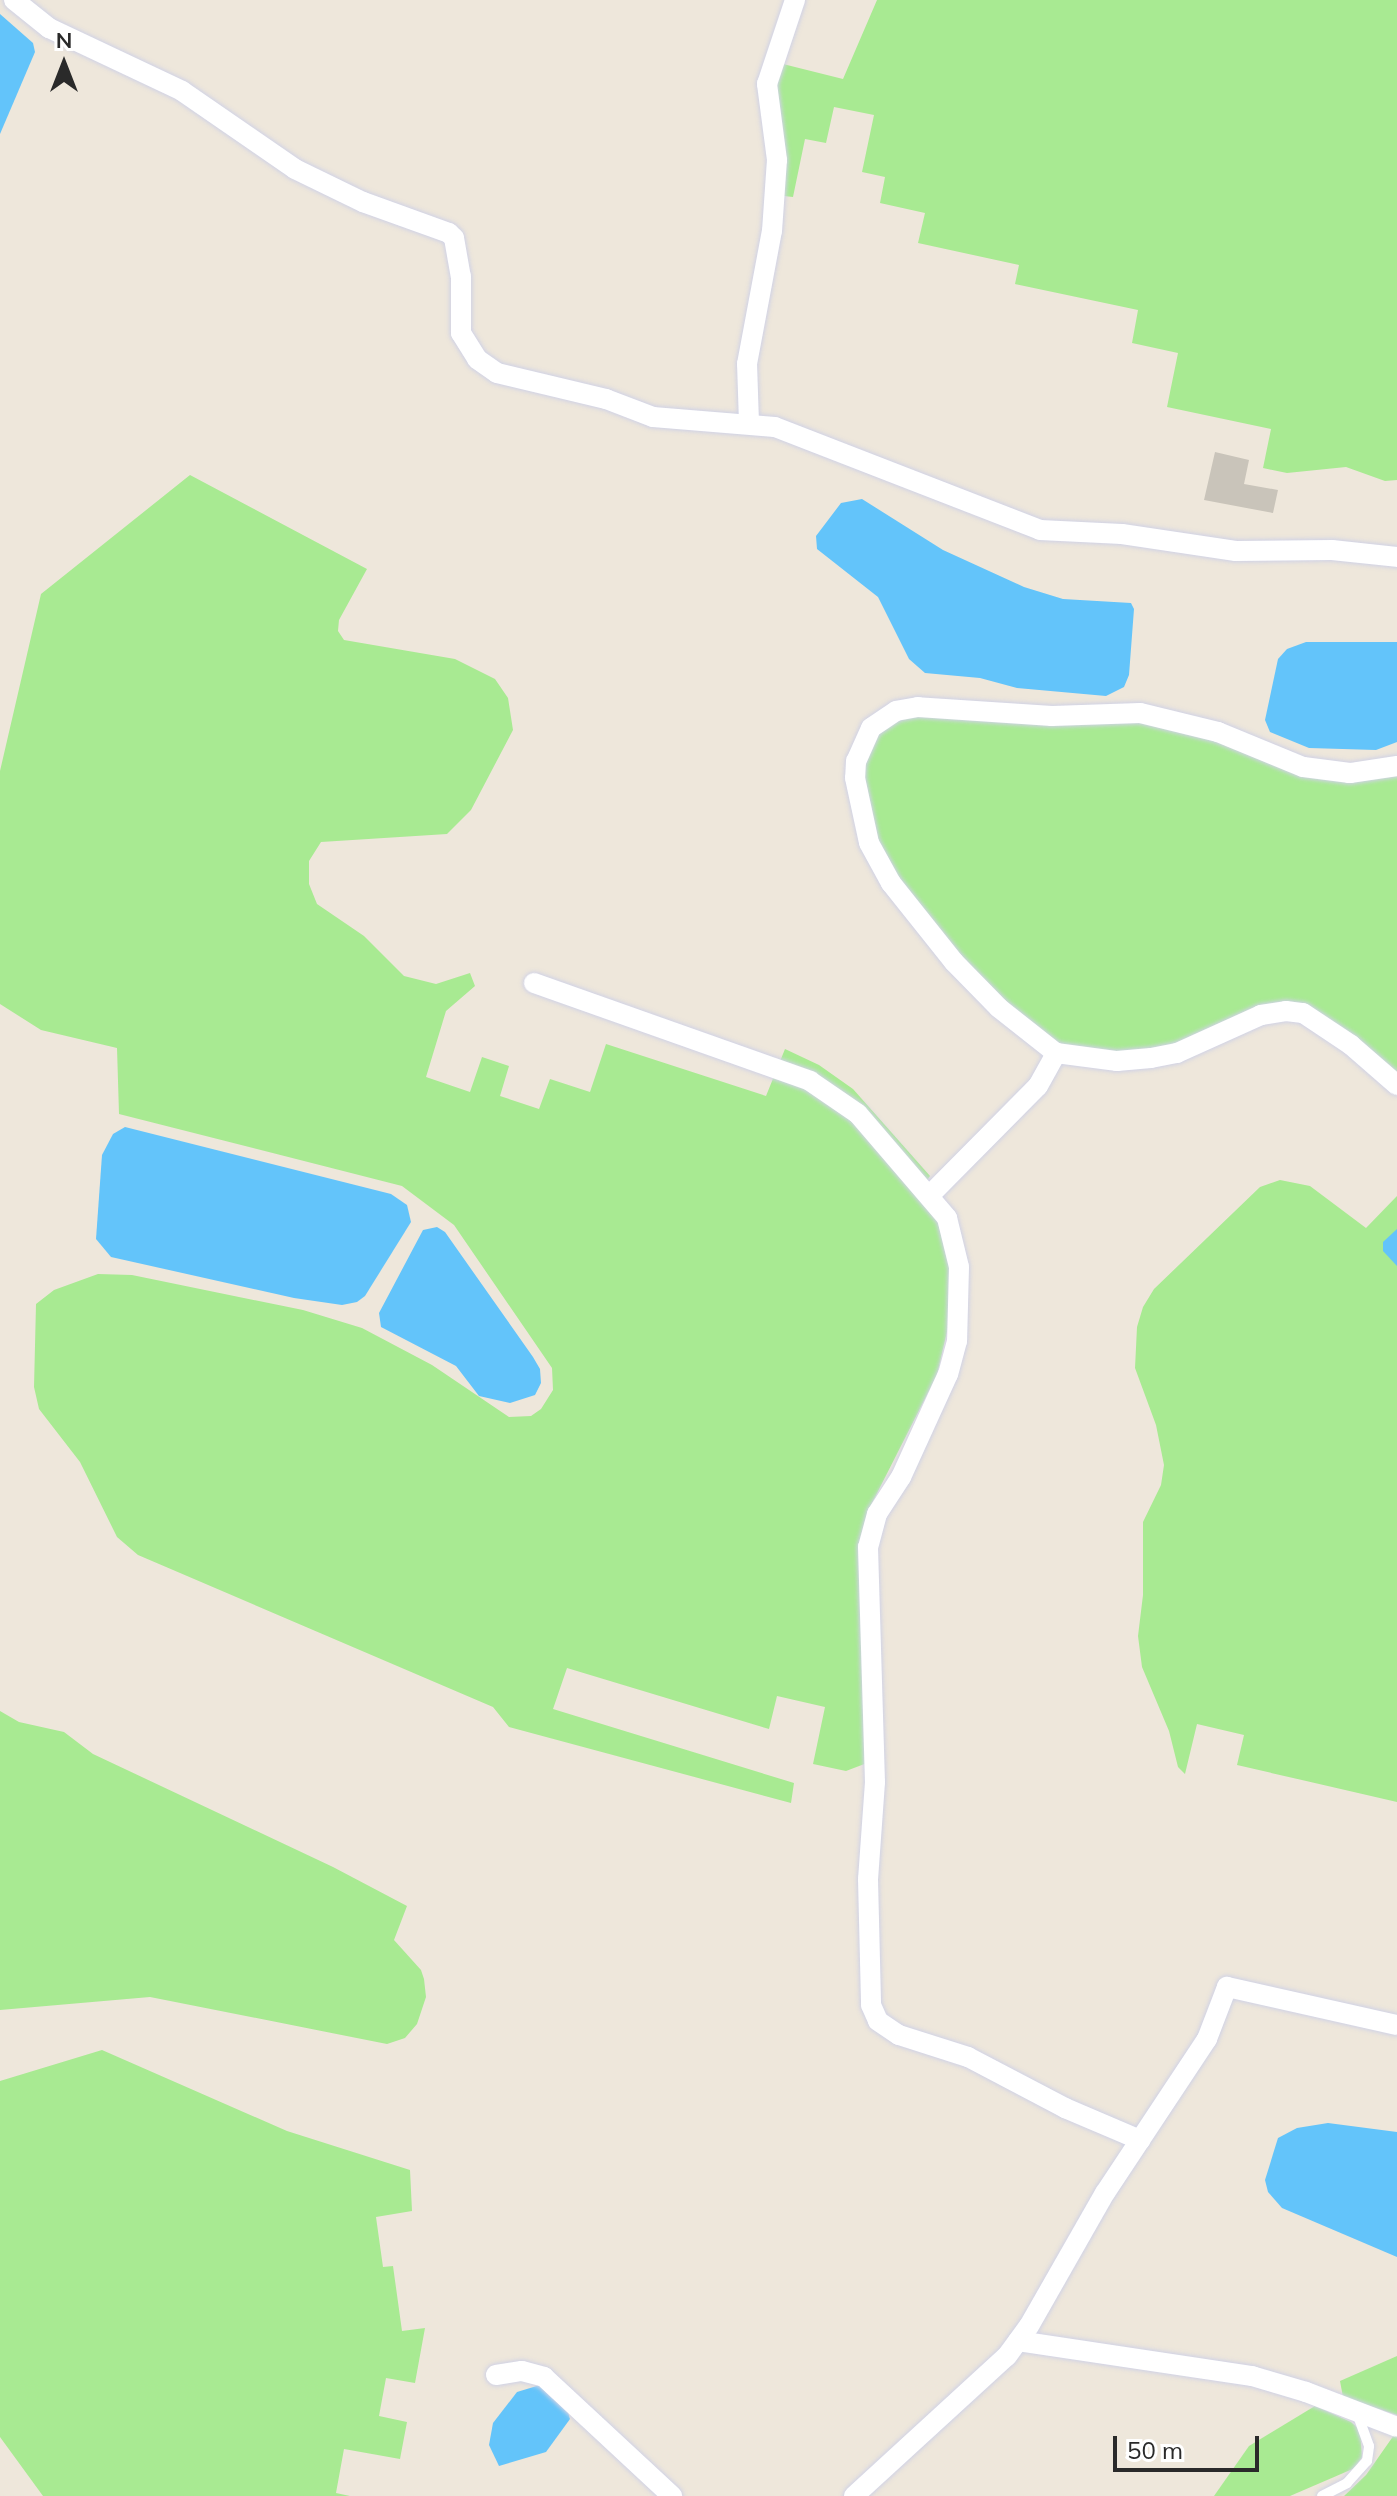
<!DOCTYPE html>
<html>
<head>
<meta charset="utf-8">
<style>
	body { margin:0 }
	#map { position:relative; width:1397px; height:2496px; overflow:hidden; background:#eee7db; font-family:Mulish,sans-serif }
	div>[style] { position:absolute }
	.green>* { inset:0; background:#a8ea92 }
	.water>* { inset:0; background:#63c4fa }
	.building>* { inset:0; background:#c9c4ba }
	.roads { filter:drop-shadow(0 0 2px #d0d2e5) drop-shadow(0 0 2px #d0d2e5) }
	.lane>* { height:10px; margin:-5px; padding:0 5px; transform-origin:5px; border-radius:5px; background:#fff }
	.street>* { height:20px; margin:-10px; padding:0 10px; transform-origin:10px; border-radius:10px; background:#fff }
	span { translate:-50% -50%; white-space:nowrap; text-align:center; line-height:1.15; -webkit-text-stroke:6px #fff; paint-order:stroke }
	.north { position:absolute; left:24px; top:24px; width:80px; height:80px; -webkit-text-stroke:6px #fff; paint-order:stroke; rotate:0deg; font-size:22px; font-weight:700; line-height:32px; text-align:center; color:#2a2a2a }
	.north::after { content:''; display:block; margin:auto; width:28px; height:36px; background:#2a2a2a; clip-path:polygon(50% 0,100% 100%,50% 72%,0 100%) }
	.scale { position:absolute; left:1113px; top:2436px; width:146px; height:36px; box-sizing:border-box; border:4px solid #2a2a2a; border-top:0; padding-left:10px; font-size:24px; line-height:28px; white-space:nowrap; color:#2a2a2a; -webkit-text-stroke:6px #fff; paint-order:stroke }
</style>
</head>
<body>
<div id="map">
	<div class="green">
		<i style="clip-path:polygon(877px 0,1397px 0,1397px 480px,1385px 481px,1346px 467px,1287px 473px,1263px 468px,1271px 429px,1167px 407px,1178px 353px,1132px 343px,1138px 310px,1015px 284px,1019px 265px,918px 243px,925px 213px,880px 203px,885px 177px,862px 172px,874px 115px,834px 107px,826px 143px,805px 139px,793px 197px,784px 196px,775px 80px,783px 64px,843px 79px)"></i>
		<i style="clip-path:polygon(190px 475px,367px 569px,339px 620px,338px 631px,344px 640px,455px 659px,495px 679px,508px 698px,513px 730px,471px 810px,447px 834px,321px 842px,309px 861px,309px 884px,317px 904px,364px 936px,404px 976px,436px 984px,470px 973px,475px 986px,446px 1011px,426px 1077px,470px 1092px,482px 1057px,509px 1066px,500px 1096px,539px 1109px,550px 1079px,590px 1092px,606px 1044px,766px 1096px,785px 1049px,819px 1065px,853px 1089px,930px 1176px,919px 1192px,937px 1219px,951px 1270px,952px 1310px,937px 1375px,868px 1511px,859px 1542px,867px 1763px,846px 1771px,813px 1764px,825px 1707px,777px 1696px,769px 1729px,567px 1668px,553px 1709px,794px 1783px,791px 1803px,509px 1727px,493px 1707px,138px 1555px,117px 1537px,80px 1462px,39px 1409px,34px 1387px,36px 1304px,54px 1290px,98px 1274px,132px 1275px,303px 1310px,362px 1328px,432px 1365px,509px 1417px,531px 1416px,541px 1409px,553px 1390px,552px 1368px,454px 1225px,402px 1186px,119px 1114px,117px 1048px,41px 1030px,0 1004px,0 771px,41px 594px)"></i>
		<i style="clip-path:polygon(918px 713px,1118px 718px,1217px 738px,1302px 773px,1397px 773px,1397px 1077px,1305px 1008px,1175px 1048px,1117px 1055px,1058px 1047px,1040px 1035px,959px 958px,880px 856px,862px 762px,881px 727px)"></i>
		<i style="clip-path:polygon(1280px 1180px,1310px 1186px,1366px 1228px,1397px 1196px,1397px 1802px,1237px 1765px,1244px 1735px,1197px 1724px,1185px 1774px,1178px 1767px,1169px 1731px,1142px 1667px,1138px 1636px,1143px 1595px,1143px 1522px,1161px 1485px,1164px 1465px,1156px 1425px,1135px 1368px,1137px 1327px,1143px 1307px,1154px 1289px,1260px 1187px)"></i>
		<i style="clip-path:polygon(0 1711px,19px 1722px,64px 1732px,93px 1754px,333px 1867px,407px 1906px,394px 1940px,421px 1970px,424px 1979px,426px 1997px,417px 2024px,405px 2038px,387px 2044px,150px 1997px,0 2010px)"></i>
		<i style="clip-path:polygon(102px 2050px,287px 2131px,410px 2170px,412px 2211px,376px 2217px,383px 2267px,393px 2266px,402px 2331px,425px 2328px,415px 2383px,386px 2378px,379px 2416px,407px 2422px,400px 2459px,344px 2449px,336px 2493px,350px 2496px,43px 2496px,0 2437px,0 2081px)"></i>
		<i style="clip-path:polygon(1397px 2356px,1397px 2415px,1343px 2397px,1340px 2381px)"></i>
		<i style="clip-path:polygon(1315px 2406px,1351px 2422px,1360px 2430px,1362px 2457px,1355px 2468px,1290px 2496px,1214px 2496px,1249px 2446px)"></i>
		<i style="clip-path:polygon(1394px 2435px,1397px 2436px,1397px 2496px,1344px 2496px,1366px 2475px)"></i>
	</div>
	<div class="water">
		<i style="clip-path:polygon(0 14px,33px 43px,35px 52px,0 134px)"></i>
		<i style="clip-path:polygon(862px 499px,943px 550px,1024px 587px,1063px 599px,1131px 603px,1134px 609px,1129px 675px,1124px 687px,1106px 696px,1017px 688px,980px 678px,925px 673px,909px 659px,878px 597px,817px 549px,816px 536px,841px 503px)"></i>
		<i style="clip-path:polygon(1306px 642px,1397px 642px,1397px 742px,1376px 750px,1309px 748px,1270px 732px,1265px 720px,1278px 659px,1287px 649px)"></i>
		<i style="clip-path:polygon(125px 1127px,391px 1194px,407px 1205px,411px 1222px,365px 1296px,357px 1302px,342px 1305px,294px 1298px,111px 1257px,96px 1239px,102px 1155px,113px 1134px)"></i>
		<i style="clip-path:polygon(437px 1227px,445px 1232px,533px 1357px,540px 1369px,541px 1383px,535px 1395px,510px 1403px,479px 1396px,456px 1366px,381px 1327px,379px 1313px,423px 1230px)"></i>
		<i style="clip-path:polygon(1397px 1229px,1397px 1266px,1383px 1251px,1383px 1242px)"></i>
		<i style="clip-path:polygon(1328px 2123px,1397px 2132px,1397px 2257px,1282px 2208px,1268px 2192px,1265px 2180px,1278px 2138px,1297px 2128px)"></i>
		<i style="clip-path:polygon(540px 2385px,568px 2412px,570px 2419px,546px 2452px,499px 2466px,489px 2445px,493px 2423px,517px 2392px)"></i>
	</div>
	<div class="building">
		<i style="clip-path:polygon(1215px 452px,1249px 460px,1244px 484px,1278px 490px,1273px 513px,1204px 500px)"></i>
	</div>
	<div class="roads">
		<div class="lane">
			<i style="left:1322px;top:2496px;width:28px;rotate:-27deg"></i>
			<i style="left:1347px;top:2483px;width:30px;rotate:-48deg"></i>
			<i style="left:1367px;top:2461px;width:15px;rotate:-82deg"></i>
			<i style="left:1369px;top:2446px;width:33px;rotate:-110deg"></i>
		</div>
		<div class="street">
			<i style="left:14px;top:0;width:45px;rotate:38.7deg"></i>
			<i style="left:49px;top:28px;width:147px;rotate:25.3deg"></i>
			<i style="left:182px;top:91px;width:137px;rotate:34.6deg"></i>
			<i style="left:295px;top:169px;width:76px;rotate:25.9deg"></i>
			<i style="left:363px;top:202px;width:91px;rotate:19.8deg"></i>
			<i style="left:449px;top:233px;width:7px;rotate:45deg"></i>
			<i style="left:454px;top:238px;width:39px;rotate:80deg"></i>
			<i style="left:461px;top:276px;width:57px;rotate:90deg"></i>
			<i style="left:461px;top:333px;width:31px;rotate:58deg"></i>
			<i style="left:477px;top:359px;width:24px;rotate:35deg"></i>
			<i style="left:497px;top:373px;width:112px;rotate:13.4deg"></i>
			<i style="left:606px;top:399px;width:50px;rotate:21deg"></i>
			<i style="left:653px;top:417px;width:122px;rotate:4.7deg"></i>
			<i style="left:775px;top:427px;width:284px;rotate:21.2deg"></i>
			<i style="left:1040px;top:530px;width:82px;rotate:2.8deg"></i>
			<i style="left:1122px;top:534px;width:115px;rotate:8.5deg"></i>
			<i style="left:1236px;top:551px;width:96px;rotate:-0.6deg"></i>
			<i style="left:1332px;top:550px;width:65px;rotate:6.1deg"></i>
			<i style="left:749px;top:423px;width:59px;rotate:-91.9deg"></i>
			<i style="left:747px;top:364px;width:135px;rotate:-79.4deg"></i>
			<i style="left:772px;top:231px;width:71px;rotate:-86deg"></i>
			<i style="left:777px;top:160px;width:77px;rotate:-97.5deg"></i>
			<i style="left:767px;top:84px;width:89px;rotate:-71.6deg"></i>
			<i style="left:1397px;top:766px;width:48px;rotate:171.5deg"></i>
			<i style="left:1350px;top:773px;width:47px;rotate:-172.7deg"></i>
			<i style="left:1303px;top:767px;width:92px;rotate:-157.6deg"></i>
			<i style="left:1218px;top:732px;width:80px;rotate:-166.3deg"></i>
			<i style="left:1140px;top:713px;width:88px;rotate:178deg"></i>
			<i style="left:1052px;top:716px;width:134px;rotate:-176.2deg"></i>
			<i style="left:918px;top:707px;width:22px;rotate:170deg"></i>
			<i style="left:896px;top:711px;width:30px;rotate:146deg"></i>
			<i style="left:871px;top:728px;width:36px;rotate:114deg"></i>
			<i style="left:856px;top:761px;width:17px;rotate:93deg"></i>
			<i style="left:855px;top:778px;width:66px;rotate:77.8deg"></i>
			<i style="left:869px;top:843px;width:46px;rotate:61.2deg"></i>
			<i style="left:891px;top:883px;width:101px;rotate:51.4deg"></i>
			<i style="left:954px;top:962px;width:64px;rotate:45.6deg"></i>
			<i style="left:999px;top:1008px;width:73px;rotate:38.3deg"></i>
			<i style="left:1056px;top:1053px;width:62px;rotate:7.5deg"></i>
			<i style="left:1117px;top:1061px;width:34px;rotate:-5deg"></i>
			<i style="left:1151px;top:1058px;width:26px;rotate:-11deg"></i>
			<i style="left:1177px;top:1053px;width:92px;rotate:-24.3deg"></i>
			<i style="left:1261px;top:1015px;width:25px;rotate:-9deg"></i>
			<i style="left:1286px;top:1011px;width:17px;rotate:7deg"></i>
			<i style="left:1303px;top:1013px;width:58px;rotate:33.7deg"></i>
			<i style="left:1351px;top:1045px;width:61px;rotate:41deg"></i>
			<i style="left:534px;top:983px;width:293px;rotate:19.5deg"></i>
			<i style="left:810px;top:1081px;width:58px;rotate:34.5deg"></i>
			<i style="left:858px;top:1114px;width:137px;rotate:49.4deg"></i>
			<i style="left:947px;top:1218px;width:50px;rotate:76.2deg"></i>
			<i style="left:959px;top:1267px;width:74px;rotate:91.5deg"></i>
			<i style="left:957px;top:1341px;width:34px;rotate:105deg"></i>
			<i style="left:948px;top:1374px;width:113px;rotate:114.5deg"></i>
			<i style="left:901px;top:1477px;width:44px;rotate:123deg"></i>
			<i style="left:877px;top:1514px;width:34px;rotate:105deg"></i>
			<i style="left:868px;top:1547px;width:235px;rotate:88.3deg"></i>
			<i style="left:875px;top:1782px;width:97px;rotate:94.1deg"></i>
			<i style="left:868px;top:1879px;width:126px;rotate:88.6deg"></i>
			<i style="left:871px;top:2005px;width:17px;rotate:66deg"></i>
			<i style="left:878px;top:2021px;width:25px;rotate:34deg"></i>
			<i style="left:899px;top:2035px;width:72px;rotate:17.7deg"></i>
			<i style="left:968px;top:2057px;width:110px;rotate:27.7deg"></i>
			<i style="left:1065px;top:2108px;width:82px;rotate:23.1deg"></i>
			<i style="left:930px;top:1195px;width:153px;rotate:-45.3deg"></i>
			<i style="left:1038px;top:1086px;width:38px;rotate:-61deg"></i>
			<i style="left:1018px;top:2341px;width:237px;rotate:8.5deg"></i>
			<i style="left:1252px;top:2376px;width:56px;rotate:16.5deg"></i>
			<i style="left:1306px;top:2392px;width:97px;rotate:21deg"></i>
			<i style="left:496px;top:2375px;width:26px;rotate:-9deg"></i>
			<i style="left:522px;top:2371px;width:23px;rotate:15deg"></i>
			<i style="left:544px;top:2377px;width:175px;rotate:42.9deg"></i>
			<i style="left:854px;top:2496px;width:207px;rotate:-42.5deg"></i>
			<i style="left:1007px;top:2356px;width:37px;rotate:-54deg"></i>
			<i style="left:1029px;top:2326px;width:153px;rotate:-60.3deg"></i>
			<i style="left:1105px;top:2193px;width:185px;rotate:-56.5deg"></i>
			<i style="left:1207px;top:2039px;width:56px;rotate:-69deg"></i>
			<i style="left:1227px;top:1987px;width:174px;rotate:12.6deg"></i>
		</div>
	</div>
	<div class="north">N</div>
	<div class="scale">50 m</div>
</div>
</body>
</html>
